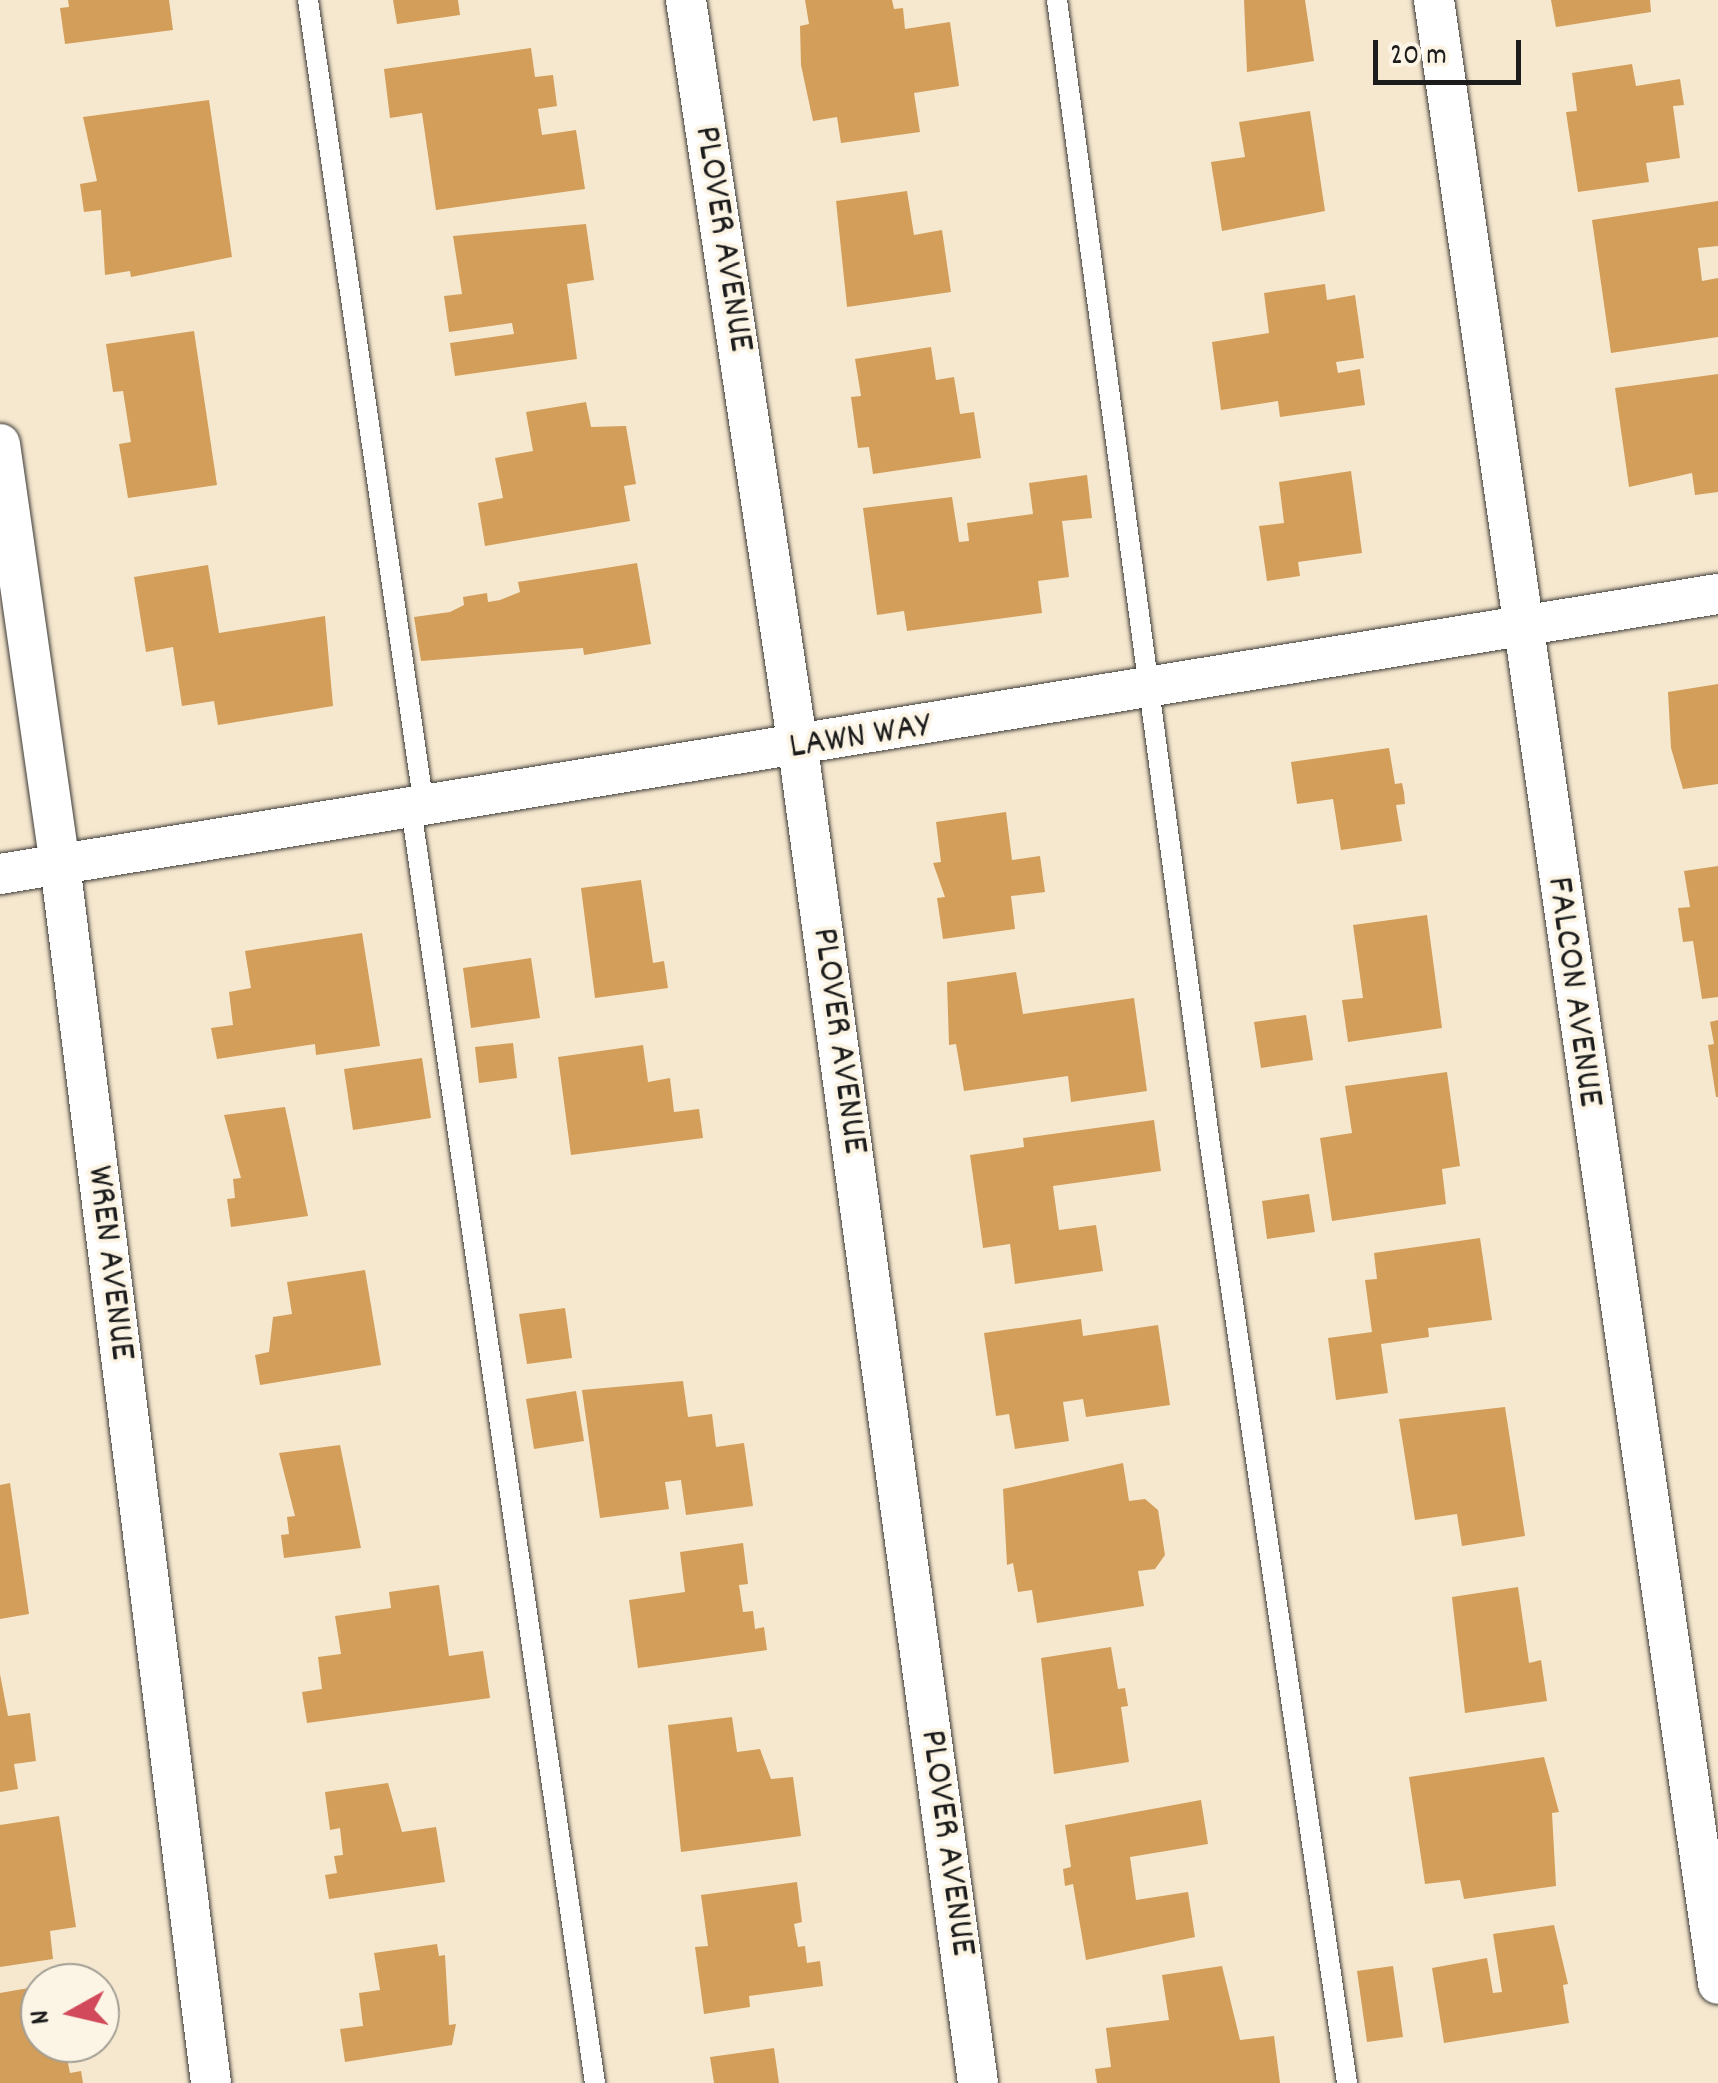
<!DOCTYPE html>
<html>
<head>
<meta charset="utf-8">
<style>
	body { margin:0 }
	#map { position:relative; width:1718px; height:2083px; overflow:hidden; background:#f6e8cf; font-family:Dekko,sans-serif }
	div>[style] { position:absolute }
	.building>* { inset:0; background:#d29e59 }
	.roads { filter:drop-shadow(0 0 2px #3d3b37) drop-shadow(0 0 2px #3d3b37) }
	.service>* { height:20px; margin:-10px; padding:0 10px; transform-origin:10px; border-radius:10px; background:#fff }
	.minor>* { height:40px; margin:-20px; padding:0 20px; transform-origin:20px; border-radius:20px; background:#fff }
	span { translate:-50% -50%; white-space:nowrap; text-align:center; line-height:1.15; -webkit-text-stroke:8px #fcf5e5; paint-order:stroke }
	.street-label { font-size:38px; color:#1c1c1c }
	.north { position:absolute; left:20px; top:1963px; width:100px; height:100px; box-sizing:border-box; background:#fcf5e5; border:2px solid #a29e95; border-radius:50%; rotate:262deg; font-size:28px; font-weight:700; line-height:40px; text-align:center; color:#1c1c1c }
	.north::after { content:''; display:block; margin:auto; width:35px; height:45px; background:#d1495b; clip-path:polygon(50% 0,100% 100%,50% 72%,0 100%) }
	.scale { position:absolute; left:1373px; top:40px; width:148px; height:45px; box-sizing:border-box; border:5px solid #1c1c1c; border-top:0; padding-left:12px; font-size:30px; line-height:35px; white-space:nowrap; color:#1c1c1c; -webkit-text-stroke:8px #fcf5e5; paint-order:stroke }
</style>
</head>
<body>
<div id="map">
	<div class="building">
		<i style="clip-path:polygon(68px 0,169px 0,173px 30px,65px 44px,60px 8px,69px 7px)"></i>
		<i style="clip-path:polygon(393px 0,458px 0,460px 15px,397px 24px)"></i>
		<i style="clip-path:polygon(805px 0,892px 0,894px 9px,903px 8px,905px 29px,950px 22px,959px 86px,914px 93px,920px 132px,841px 143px,837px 117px,813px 121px,801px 65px,800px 26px,809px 24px)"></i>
		<i style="clip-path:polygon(1244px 0,1305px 0,1314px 61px,1247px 72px)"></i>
		<i style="clip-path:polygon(1551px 0,1650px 0,1651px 12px,1556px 27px)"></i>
		<i style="clip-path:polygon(531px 48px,535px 77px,553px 75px,557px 106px,538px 109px,542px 135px,576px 130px,585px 189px,436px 210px,422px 113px,390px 118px,384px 69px)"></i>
		<i style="clip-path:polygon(1632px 64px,1636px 86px,1680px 79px,1684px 105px,1673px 106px,1680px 158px,1646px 163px,1649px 182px,1578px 192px,1566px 112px,1577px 111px,1572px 73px)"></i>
		<i style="clip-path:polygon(209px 100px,232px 257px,131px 277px,130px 271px,105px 275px,101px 210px,84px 212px,80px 184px,97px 181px,83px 117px)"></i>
		<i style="clip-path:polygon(1310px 111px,1325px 211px,1222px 231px,1211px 162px,1245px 157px,1239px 122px)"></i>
		<i style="clip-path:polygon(907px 191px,914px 235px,942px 230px,951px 292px,847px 307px,836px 201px)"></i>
		<i style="clip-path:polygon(1718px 201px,1718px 246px,1698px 248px,1702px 281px,1718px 278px,1718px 337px,1611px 353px,1592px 220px)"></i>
		<i style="clip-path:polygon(586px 224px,594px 280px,567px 284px,577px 359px,455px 376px,450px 343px,514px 334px,512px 323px,449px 332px,444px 296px,462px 294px,453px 236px)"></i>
		<i style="clip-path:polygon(1325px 284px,1327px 300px,1355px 295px,1364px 358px,1336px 362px,1338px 373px,1360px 369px,1365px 405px,1280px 417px,1278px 401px,1221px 410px,1212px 342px,1269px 333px,1264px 293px)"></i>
		<i style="clip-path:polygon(194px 331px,217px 485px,128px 498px,119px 444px,131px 442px,123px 391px,113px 392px,106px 344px)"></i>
		<i style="clip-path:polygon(931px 347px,936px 380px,954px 377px,960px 414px,974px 412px,981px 458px,873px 474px,869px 447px,858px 448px,851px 397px,861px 396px,855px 359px)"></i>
		<i style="clip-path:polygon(1718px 374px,1718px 492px,1695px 495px,1692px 473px,1629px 487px,1615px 388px)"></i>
		<i style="clip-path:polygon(586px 402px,591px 427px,626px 426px,636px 484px,624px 486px,630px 521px,485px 546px,478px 503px,503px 498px,495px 458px,533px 451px,526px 412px)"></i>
		<i style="clip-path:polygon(1351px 471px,1362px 553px,1298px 562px,1300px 576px,1267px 581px,1259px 526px,1284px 523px,1279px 482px)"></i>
		<i style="clip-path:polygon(1087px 475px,1092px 518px,1062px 521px,1069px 577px,1038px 581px,1042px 613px,907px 631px,904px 611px,877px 615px,863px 508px,952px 497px,959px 542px,969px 541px,967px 523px,1033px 514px,1029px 483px)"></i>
		<i style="clip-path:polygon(637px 563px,651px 644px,584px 655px,583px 648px,421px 661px,414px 617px,450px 612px,464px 605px,463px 597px,487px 593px,488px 602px,500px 600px,520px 592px,518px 582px)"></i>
		<i style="clip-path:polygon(208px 565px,219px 633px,325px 616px,333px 706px,218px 725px,214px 701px,182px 706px,173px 647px,146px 652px,134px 577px)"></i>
		<i style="clip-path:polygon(1718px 684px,1718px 784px,1683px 789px,1671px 748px,1668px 692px)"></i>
		<i style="clip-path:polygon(1389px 748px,1395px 784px,1402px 783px,1404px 793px,1405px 804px,1396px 805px,1402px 841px,1341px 850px,1333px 799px,1297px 804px,1291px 762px)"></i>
		<i style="clip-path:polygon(1006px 812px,1012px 860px,1040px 856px,1045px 892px,1011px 896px,1015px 929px,943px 939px,937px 898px,945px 897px,933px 863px,941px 862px,936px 822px)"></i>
		<i style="clip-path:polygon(1718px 866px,1718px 997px,1702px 999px,1693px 941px,1683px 942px,1678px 908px,1690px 907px,1684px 871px)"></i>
		<i style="clip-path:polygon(641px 880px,653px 963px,664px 961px,668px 988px,595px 998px,581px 888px)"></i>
		<i style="clip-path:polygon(1427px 915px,1442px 1028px,1348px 1042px,1342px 1000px,1363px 998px,1353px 925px)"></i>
		<i style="clip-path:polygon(362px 933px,380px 1046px,316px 1055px,315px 1044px,217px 1059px,211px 1028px,233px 1025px,229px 992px,251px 988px,245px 951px)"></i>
		<i style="clip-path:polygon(531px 958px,540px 1018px,471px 1028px,463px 968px)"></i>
		<i style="clip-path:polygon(1016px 972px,1023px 1014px,1134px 998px,1147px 1091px,1071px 1102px,1068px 1076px,964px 1091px,956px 1044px,949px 1045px,947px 982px)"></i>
		<i style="clip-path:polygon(1306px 1015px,1313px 1060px,1261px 1068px,1254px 1022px)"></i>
		<i style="clip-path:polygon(1718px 1020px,1718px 1097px,1716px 1097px,1708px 1045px,1714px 1044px,1710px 1022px)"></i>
		<i style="clip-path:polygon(513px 1043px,517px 1078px,479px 1083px,475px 1047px)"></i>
		<i style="clip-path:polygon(643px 1045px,648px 1082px,670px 1078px,674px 1112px,699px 1109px,703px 1138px,571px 1155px,558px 1057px)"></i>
		<i style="clip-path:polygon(422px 1058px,431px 1118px,353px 1130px,344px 1069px)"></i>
		<i style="clip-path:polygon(1447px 1072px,1460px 1166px,1442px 1169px,1446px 1204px,1332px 1221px,1320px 1138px,1352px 1133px,1345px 1086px)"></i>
		<i style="clip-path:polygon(285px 1107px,308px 1216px,231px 1227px,227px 1199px,235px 1198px,233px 1179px,241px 1178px,224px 1115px)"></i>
		<i style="clip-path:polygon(1154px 1120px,1161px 1171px,1053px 1186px,1059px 1230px,1096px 1225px,1103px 1271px,1015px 1284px,1010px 1244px,983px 1248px,970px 1155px,1024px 1147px,1023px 1138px)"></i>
		<i style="clip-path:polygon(1309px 1194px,1315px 1232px,1267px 1239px,1262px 1201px)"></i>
		<i style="clip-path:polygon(1480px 1238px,1492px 1320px,1428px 1328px,1429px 1337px,1381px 1344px,1388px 1393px,1336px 1400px,1328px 1338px,1372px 1332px,1365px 1280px,1377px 1279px,1374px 1253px)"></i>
		<i style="clip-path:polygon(365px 1270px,381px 1365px,260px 1385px,255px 1355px,269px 1352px,273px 1317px,292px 1314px,287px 1282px)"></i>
		<i style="clip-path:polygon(565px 1308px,572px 1358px,527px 1364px,519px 1314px)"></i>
		<i style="clip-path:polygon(1081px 1319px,1083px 1336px,1158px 1325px,1170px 1405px,1086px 1417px,1083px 1399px,1063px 1402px,1069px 1441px,1015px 1449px,1009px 1414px,996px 1416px,984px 1333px)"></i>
		<i style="clip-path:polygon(683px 1381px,688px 1417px,712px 1414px,716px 1447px,744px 1443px,753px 1506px,686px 1515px,681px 1480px,665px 1482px,669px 1509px,600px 1518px,582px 1390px)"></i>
		<i style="clip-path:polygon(576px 1391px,584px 1441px,534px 1449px,526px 1399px)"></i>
		<i style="clip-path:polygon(1505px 1407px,1525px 1536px,1462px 1546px,1457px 1514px,1415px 1520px,1399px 1419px)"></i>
		<i style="clip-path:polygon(340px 1445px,361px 1548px,284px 1558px,281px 1535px,289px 1534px,287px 1517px,295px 1516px,279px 1453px)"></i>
		<i style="clip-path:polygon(1123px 1463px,1129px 1501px,1145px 1499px,1158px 1510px,1165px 1555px,1155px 1569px,1138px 1571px,1144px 1606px,1037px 1623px,1032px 1590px,1018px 1592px,1013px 1563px,1007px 1565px,1003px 1489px)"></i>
		<i style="clip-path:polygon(10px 1483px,29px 1614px,0 1619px,0 1485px)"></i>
		<i style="clip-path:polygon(743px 1543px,748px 1584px,739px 1585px,743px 1612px,753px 1611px,755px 1629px,764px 1627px,767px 1650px,638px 1668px,629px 1600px,685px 1592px,680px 1552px)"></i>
		<i style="clip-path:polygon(439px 1585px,449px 1656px,483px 1651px,490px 1698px,307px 1723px,302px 1692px,322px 1689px,318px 1657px,341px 1654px,335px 1616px,391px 1608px,389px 1592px)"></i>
		<i style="clip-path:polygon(1518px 1587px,1529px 1663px,1541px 1660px,1547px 1701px,1465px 1713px,1452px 1597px)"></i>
		<i style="clip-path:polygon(1111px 1647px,1118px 1689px,1125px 1688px,1128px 1706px,1121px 1707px,1129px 1762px,1054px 1774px,1041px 1658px)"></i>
		<i style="clip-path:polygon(0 1674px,8px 1716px,30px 1713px,36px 1761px,14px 1764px,18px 1789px,0 1792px)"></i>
		<i style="clip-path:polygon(732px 1717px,737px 1752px,760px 1749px,771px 1779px,793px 1777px,801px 1836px,681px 1852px,668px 1725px)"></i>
		<i style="clip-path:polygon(1544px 1757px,1559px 1812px,1552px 1813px,1556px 1886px,1464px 1899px,1460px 1880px,1425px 1884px,1409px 1777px)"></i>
		<i style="clip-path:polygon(388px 1783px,402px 1832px,436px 1827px,445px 1882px,329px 1899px,325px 1875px,337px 1873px,334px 1856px,343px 1855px,340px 1828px,330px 1830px,325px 1792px)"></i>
		<i style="clip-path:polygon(1201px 1800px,1208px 1844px,1130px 1857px,1136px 1900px,1188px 1892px,1195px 1937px,1086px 1960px,1073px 1884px,1065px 1886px,1063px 1869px,1071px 1867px,1065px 1825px)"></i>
		<i style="clip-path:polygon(59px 1816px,76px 1927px,50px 1931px,53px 1959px,0 1967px,0 1825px)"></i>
		<i style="clip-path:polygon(797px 1882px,802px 1922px,794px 1924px,798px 1947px,805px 1946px,807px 1963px,820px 1961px,823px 1986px,749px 1996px,750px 2007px,704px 2014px,695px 1947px,708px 1946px,701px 1895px)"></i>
		<i style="clip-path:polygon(1554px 1925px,1568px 1984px,1563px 1985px,1569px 2023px,1444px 2043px,1432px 1968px,1487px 1958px,1493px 1993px,1502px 1992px,1493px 1934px)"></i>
		<i style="clip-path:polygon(437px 1944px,439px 1956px,445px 1955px,449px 2025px,456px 2024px,452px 2045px,345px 2062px,340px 2029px,363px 2026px,359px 1993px,380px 1990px,374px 1953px)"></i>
		<i style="clip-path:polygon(1222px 1966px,1240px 2040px,1274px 2036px,1280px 2083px,1097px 2083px,1095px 2069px,1111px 2067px,1106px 2028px,1169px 2020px,1162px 1975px)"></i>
		<i style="clip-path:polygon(1393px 1966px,1403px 2037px,1367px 2042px,1357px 1971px)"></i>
		<i style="clip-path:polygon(40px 1986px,40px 2043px,64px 2043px,70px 2073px,81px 2071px,83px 2083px,0 2083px,0 1993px)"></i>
		<i style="clip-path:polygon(774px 2048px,779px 2083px,714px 2083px,710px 2057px)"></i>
	</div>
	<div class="roads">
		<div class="service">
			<i style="left:308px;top:0;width:815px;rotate:81.82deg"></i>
			<i style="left:1057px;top:0;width:1155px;rotate:82.39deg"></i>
			<i style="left:1210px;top:1145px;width:948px;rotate:81.69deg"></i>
			<i style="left:411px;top:808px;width:1288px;rotate:81.79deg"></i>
		</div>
		<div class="minor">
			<i style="left:686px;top:0;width:756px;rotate:81.48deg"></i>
			<i style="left:798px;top:748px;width:1347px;rotate:82.32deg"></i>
			<i style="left:1434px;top:0;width:2004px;rotate:81.85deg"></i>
			<i style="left:0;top:444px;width:424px;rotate:81.9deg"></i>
			<i style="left:60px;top:864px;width:1228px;rotate:82.94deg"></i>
			<i style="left:0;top:874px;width:1741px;rotate:-9.26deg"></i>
		</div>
	</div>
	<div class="street-label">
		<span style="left:722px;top:239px;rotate:81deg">PLOVER AVENUE</span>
		<span style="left:860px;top:738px;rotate:-9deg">LAWN WAY</span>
		<span style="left:1573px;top:992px;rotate:82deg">FALCON AVENUE</span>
		<span style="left:838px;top:1041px;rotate:82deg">PLOVER AVENUE</span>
		<span style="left:109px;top:1263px;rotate:83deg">WREN AVENUE</span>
		<span style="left:946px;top:1843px;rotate:82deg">PLOVER AVENUE</span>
	</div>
	<div class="north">N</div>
	<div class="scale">20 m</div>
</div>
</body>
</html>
